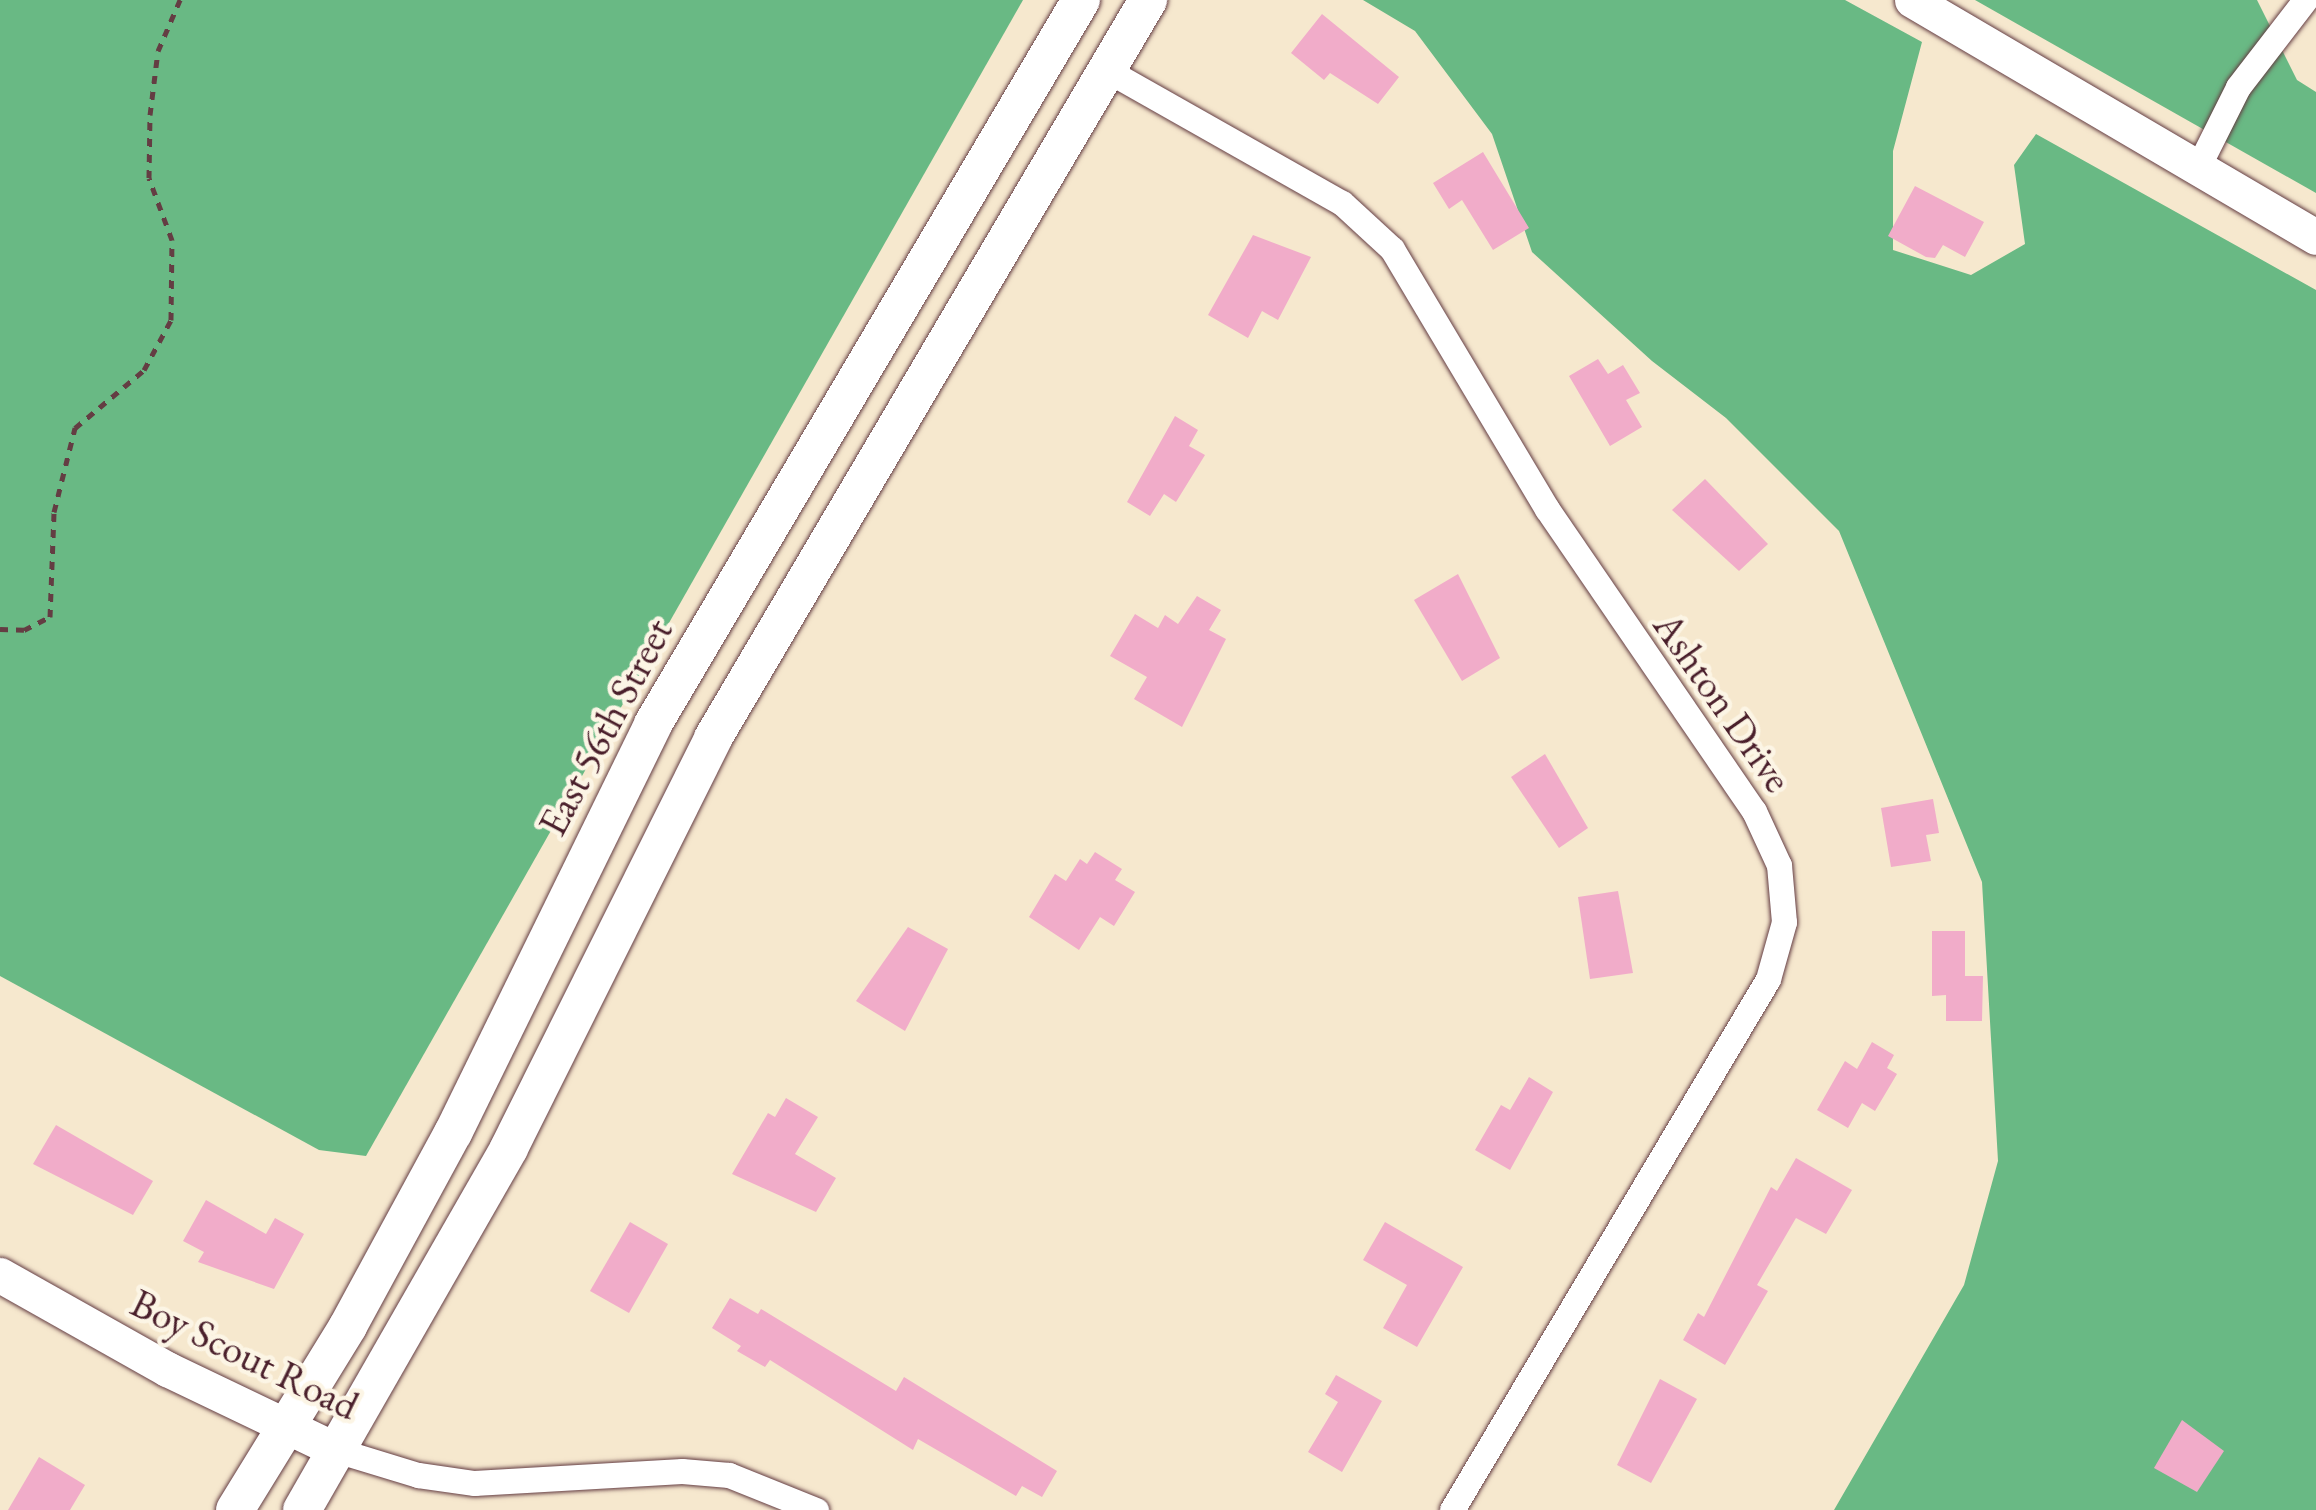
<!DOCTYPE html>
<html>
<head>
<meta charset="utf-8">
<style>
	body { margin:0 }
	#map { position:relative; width:2316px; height:1510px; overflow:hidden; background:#f6e8ce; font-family:"EB Garamond",serif }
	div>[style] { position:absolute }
	.forest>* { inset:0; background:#69b984 }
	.building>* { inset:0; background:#f1acc9 }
	.path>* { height:5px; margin-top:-2.5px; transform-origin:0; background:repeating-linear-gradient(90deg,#643d43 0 8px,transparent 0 16px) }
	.roads { filter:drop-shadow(0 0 2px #643d43) drop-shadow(0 0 2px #643d43) }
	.street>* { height:25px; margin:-12.5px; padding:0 12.5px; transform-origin:12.5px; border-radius:12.5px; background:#fff }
	.secondary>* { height:35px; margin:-17.5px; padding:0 17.5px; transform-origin:17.5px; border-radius:17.5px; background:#fff }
	.primary>* { height:38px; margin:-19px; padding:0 19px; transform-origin:19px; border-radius:19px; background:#fff }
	span { translate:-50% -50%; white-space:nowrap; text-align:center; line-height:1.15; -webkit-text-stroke:9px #fcf5e5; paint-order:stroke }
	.street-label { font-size:40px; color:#4a1f2b }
</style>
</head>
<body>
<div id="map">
	<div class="forest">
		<i style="clip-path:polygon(0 0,1023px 0,366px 1156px,319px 1150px,0 976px)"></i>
		<i style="clip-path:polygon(1363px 0,1845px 0,1922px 42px,1893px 151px,1893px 250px,1971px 275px,2025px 244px,2014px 165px,2036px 134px,2316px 290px,2316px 1510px,1834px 1510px,1964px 1285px,1998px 1161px,1982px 882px,1839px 531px,1726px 418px,1652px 361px,1532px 252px,1492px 134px,1415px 31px)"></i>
		<i style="clip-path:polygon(1975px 0,2257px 0,2297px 80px,2316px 92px,2316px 193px)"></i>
	</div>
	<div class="building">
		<i style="clip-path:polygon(1322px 14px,1399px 77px,1378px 104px,1330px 73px,1324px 80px,1291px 53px)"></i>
		<i style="clip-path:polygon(1483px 152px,1529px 228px,1493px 250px,1462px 200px,1449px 209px,1433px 183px)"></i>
		<i style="clip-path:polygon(1915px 186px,1984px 222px,1965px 257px,1943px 245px,1935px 258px,1926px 257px,1888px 236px)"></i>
		<i style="clip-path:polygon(1253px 235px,1311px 257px,1278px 320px,1262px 311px,1248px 338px,1208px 315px)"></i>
		<i style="clip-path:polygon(1598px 359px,1608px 374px,1623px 365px,1640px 393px,1626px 400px,1642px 427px,1610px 446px,1569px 376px)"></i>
		<i style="clip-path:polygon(1175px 416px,1198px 430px,1189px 446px,1205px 455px,1176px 502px,1164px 494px,1150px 516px,1127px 502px)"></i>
		<i style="clip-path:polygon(1705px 479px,1768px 544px,1739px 571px,1672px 510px)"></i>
		<i style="clip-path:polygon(1458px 574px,1500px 658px,1462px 681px,1414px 600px)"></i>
		<i style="clip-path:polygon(1197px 596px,1221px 610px,1209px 630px,1226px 639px,1182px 727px,1134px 699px,1147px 677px,1110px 656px,1135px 614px,1158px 628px,1165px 615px,1178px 624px)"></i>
		<i style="clip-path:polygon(1545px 754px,1588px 828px,1559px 848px,1511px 777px)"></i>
		<i style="clip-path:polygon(1933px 799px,1939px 833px,1926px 835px,1931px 861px,1891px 867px,1881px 808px)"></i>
		<i style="clip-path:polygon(1095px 852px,1122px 869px,1115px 880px,1135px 892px,1114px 926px,1100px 917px,1079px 950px,1029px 917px,1055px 874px,1066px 881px,1080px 859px,1087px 864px)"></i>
		<i style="clip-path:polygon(1618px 891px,1633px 973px,1590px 979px,1578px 897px)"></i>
		<i style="clip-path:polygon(908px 927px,948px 949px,905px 1031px,856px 1001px)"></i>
		<i style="clip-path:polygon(1932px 931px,1965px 931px,1965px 976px,1983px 976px,1982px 1021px,1946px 1021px,1946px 995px,1932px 996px)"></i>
		<i style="clip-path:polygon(1872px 1042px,1894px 1055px,1887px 1068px,1897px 1074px,1875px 1111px,1862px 1103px,1848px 1128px,1817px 1110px,1845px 1061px,1857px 1069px)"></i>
		<i style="clip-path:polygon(1529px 1077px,1553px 1092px,1510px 1170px,1475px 1150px,1501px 1105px,1510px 1110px)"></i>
		<i style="clip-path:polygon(786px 1098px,818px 1117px,795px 1154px,836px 1178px,816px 1212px,732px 1174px,768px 1113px,775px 1117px)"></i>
		<i style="clip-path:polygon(56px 1125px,153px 1181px,133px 1215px,33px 1164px)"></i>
		<i style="clip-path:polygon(1796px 1158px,1852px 1190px,1826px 1234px,1796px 1218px,1757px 1285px,1768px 1291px,1725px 1365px,1683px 1340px,1698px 1313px,1704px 1317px,1771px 1187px,1777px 1191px)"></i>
		<i style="clip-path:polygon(206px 1200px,266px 1234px,275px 1218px,304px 1234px,274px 1289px,198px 1262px,204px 1252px,183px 1241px)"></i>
		<i style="clip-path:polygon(630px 1222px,668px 1244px,629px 1313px,590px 1291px)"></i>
		<i style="clip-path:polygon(1385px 1222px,1463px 1267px,1417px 1347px,1383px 1328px,1407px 1285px,1363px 1260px)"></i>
		<i style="clip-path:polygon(730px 1298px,758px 1314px,761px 1309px,896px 1391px,904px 1377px,1057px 1471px,1042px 1497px,1022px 1486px,1016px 1496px,918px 1439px,913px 1450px,770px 1360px,765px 1367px,737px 1351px,741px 1346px,712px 1328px)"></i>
		<i style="clip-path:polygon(1336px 1375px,1382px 1401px,1342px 1472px,1308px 1452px,1338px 1402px,1325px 1394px)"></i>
		<i style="clip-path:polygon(1660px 1379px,1697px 1399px,1651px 1483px,1617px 1465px)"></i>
		<i style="clip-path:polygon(2182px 1420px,2224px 1451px,2197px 1492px,2154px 1468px)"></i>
		<i style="clip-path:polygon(39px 1457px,85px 1485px,70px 1510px,8px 1510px)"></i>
	</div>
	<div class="path">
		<i style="left:0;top:629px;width:24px;rotate:2deg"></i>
		<i style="left:24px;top:630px;width:29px;rotate:-27deg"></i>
		<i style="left:50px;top:617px;width:105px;rotate:-87.8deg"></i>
		<i style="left:54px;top:512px;width:87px;rotate:-76deg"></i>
		<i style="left:75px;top:428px;width:90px;rotate:-40deg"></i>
		<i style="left:144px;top:370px;width:57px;rotate:-61.6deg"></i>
		<i style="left:171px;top:320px;width:80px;rotate:-89.3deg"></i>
		<i style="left:172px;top:240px;width:66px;rotate:-110.4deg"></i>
		<i style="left:149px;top:178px;width:63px;rotate:-89.1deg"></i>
		<i style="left:150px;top:115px;width:64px;rotate:-82.9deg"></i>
		<i style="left:158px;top:51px;width:56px;rotate:-66.7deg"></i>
	</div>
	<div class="roads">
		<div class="street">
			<i style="left:1105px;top:69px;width:272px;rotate:29.5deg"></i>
			<i style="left:1342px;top:203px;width:68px;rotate:42.6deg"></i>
			<i style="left:1392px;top:249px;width:303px;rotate:59.2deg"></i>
			<i style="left:1547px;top:509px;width:366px;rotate:55.6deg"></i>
			<i style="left:1754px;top:811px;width:60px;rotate:65.2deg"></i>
			<i style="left:1779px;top:865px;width:57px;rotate:85deg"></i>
			<i style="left:1784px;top:922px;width:59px;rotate:105.7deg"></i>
			<i style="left:1768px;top:979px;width:618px;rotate:120.76deg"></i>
			<i style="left:2197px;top:169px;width:92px;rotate:-63.4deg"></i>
			<i style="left:2238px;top:87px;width:110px;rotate:-52.4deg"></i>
			<i style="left:336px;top:1450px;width:86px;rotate:17deg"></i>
			<i style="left:418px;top:1475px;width:57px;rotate:8.1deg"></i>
			<i style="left:474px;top:1483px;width:208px;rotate:-3.3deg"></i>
			<i style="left:682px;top:1471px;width:47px;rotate:4.9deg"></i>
			<i style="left:729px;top:1475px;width:94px;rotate:21.9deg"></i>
		</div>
		<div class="secondary">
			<i style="left:1912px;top:0;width:468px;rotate:30.4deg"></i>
			<i style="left:0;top:1275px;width:192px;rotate:29.4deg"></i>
			<i style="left:167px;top:1369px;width:187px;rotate:25.6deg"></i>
		</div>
		<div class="primary">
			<i style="left:235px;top:1510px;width:216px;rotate:-58.4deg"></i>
			<i style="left:348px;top:1326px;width:220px;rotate:-61.5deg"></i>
			<i style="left:453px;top:1133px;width:455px;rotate:-63.9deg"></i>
			<i style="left:653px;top:724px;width:841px;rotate:-59.41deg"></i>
			<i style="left:302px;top:1510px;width:417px;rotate:-60.2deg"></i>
			<i style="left:509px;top:1148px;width:458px;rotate:-63.5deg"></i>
			<i style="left:713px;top:738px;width:857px;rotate:-59.48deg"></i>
		</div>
	</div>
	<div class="street-label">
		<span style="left:1723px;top:702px;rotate:55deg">Ashton Drive</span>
		<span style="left:605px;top:727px;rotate:-62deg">East 56th Street</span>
		<span style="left:245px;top:1354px;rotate:26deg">Boy Scout Road</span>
	</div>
</div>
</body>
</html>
